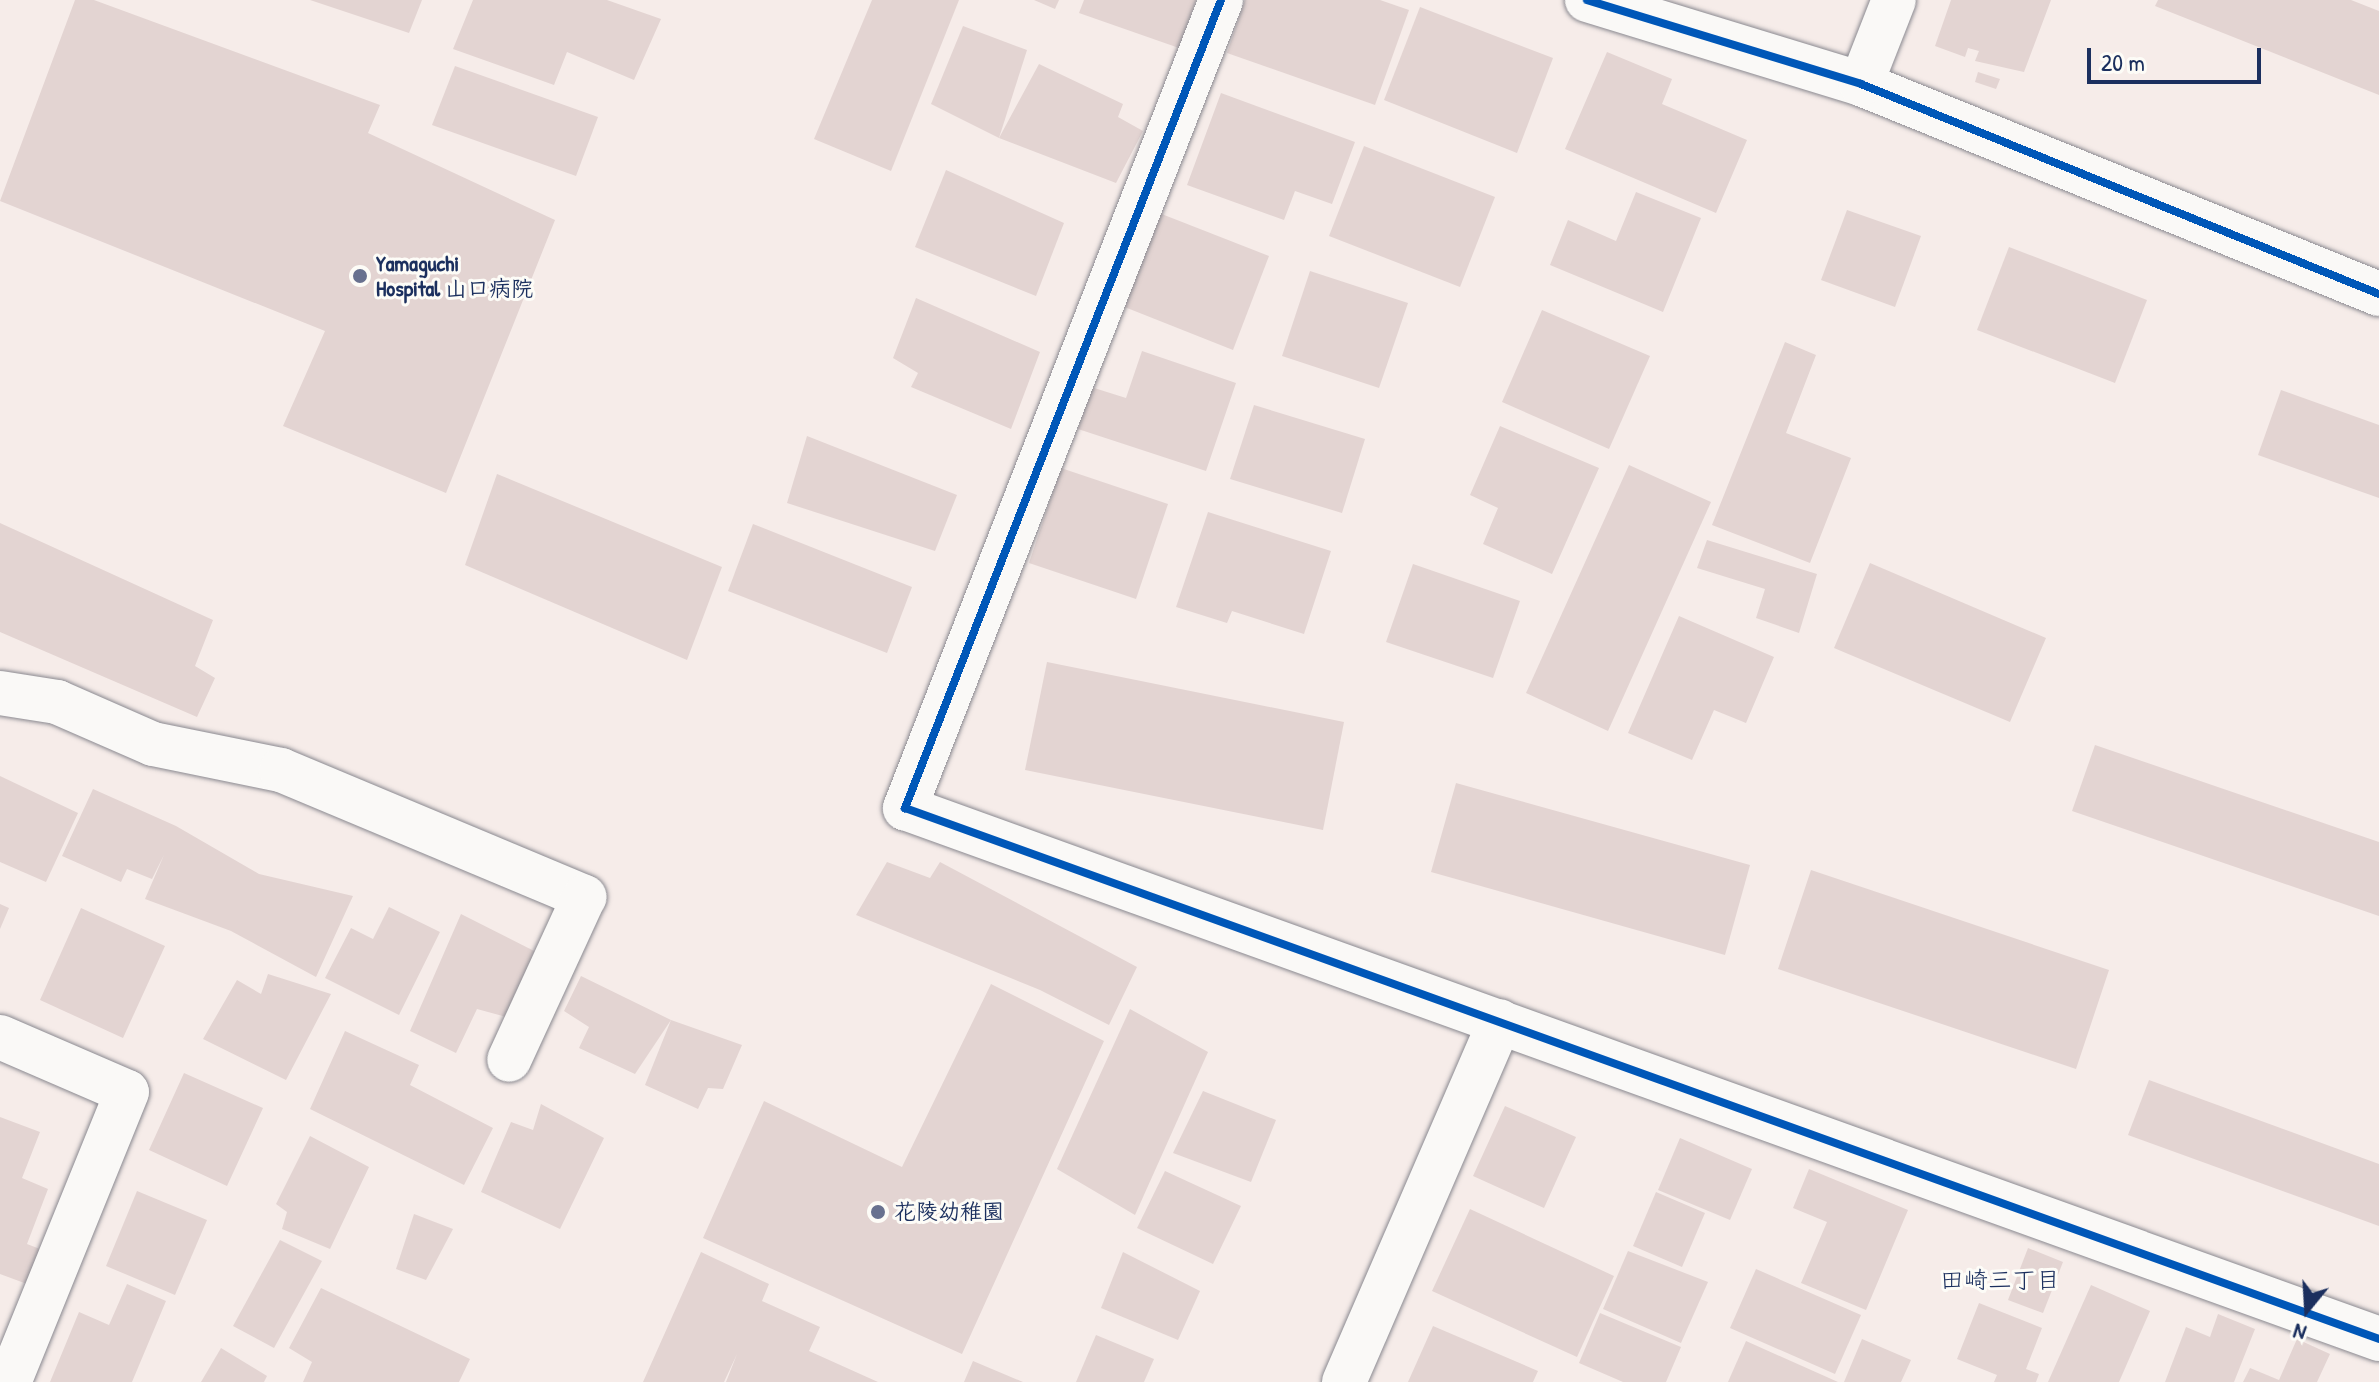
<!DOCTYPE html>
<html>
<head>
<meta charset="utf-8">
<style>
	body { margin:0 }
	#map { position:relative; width:2379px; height:1382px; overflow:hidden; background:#f6ece9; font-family:"Patrick Hand","Klee One",sans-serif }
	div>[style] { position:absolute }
	.building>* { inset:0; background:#e3d4d2 }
	.roads { filter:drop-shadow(0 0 2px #8a8990) drop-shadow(0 0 2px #8a8990) }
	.minor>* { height:44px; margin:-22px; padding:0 22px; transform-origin:22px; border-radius:22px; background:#faf9f7 }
	.cycleway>* { height:8px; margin:-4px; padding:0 4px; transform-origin:4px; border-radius:4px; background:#0057b8 }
	.dots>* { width:22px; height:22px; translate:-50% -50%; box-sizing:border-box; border:4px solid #fdfcf7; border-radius:50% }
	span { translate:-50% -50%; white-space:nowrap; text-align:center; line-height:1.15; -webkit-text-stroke:6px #fdfcf7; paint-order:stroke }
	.poi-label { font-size:22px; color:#1b2f5e; font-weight:700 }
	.left { translate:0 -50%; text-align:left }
	.neighbourhood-label { font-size:24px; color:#1b2f5e }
	.north { position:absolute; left:2267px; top:1270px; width:80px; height:80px; -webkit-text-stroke:6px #fdfcf7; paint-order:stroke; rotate:198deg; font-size:22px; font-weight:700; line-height:32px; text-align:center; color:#1b2f5e }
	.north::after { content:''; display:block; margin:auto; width:28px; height:36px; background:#1b2f5e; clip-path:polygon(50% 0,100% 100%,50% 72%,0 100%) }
	.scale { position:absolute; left:2087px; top:48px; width:174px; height:36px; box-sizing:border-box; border:4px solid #1b2f5e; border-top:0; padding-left:10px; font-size:24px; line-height:28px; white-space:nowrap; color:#1b2f5e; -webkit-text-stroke:6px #fdfcf7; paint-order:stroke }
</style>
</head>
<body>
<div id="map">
	<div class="building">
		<i style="clip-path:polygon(75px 0,94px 0,380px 105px,368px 133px,555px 220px,446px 493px,283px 426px,325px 331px,0 201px)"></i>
		<i style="clip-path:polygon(310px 0,422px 0,409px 33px)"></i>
		<i style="clip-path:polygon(473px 0,607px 0,661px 19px,634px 80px,567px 52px,554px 85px,453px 49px)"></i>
		<i style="clip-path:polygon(872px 0,959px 0,891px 171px,814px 139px)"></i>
		<i style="clip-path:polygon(1034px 0,1059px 0,1055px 9px)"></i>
		<i style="clip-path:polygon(1084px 0,1196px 0,1179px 48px,1079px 13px)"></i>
		<i style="clip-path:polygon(1245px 0,1380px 0,1409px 10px,1375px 105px,1227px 53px)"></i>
		<i style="clip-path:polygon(1951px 0,2051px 0,2024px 72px,1975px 61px,1979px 51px,1968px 48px,1965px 57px,1935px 46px)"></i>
		<i style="clip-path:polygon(2158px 0,2351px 0,2379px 11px,2379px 95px,2155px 6px)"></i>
		<i style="clip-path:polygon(1420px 7px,1553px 58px,1517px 153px,1384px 100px)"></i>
		<i style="clip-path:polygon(963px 26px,1027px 50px,999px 138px,931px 104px)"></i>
		<i style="clip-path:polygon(1607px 52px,1672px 79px,1662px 104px,1747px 140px,1716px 213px,1565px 149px)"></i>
		<i style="clip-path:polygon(1039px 64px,1123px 104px,1118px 117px,1143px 131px,1116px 183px,999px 138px)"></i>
		<i style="clip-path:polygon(455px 66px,598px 117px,576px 176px,432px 125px)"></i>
		<i style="clip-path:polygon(1978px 72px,2000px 79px,1996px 89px,1975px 82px)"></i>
		<i style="clip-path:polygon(1221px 93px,1355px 142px,1332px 204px,1295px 191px,1284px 220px,1187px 185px)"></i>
		<i style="clip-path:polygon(1364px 146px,1495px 197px,1460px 287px,1329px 236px)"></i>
		<i style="clip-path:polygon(946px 170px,1064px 223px,1036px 296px,915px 247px)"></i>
		<i style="clip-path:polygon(1636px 192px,1701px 218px,1663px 312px,1550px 265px,1568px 220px,1616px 241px)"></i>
		<i style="clip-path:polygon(1847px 210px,1921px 236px,1895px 307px,1821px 280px)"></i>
		<i style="clip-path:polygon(1154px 211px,1269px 256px,1233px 350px,1117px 304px)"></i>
		<i style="clip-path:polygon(2009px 247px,2147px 300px,2115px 383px,1977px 330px)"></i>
		<i style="clip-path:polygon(1310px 271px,1408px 303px,1379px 388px,1282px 356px)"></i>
		<i style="clip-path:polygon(916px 298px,1040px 352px,1011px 429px,911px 387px,918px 373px,893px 358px)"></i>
		<i style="clip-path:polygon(1542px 310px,1650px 356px,1609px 449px,1502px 402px)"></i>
		<i style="clip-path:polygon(1785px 342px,1816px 355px,1786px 433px,1851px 458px,1810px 563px,1712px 525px)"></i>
		<i style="clip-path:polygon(1142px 351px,1236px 383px,1206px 471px,1078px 429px,1091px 387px,1126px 398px)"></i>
		<i style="clip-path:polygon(2281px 390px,2379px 425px,2379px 498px,2258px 455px)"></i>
		<i style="clip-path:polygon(1254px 405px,1365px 439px,1342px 513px,1230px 479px)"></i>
		<i style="clip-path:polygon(1500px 426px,1599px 468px,1552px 574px,1483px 544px,1498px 508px,1470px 495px)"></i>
		<i style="clip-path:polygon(807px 436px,957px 495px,935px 551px,787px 503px)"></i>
		<i style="clip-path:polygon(1629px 465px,1711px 502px,1608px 731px,1526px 693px)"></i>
		<i style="clip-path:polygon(1061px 468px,1168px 504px,1136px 599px,1029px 563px)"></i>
		<i style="clip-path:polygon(497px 474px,722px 567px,687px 660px,465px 565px)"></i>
		<i style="clip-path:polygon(1208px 512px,1331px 551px,1304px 634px,1232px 611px,1227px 623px,1176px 607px)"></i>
		<i style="clip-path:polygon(0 523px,213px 620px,195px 666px,215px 678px,197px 717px,0 632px)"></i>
		<i style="clip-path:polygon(753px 524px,912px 587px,887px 653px,728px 591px)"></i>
		<i style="clip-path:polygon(1707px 540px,1817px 574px,1799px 633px,1756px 618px,1765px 589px,1697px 568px)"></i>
		<i style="clip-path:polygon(1870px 563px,2046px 638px,2010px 722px,1834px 648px)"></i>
		<i style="clip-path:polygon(1413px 564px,1520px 601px,1493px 678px,1386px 642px)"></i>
		<i style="clip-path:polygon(1679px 616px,1774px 657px,1746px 723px,1714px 710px,1692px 760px,1628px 733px)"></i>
		<i style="clip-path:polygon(1047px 662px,1344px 722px,1323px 830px,1025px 770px)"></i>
		<i style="clip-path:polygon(2095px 745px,2379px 842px,2379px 916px,2072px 811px)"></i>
		<i style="clip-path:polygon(0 776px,78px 813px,46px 882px,0 862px)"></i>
		<i style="clip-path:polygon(1456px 783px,1750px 865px,1725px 955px,1431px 872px)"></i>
		<i style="clip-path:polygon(93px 789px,176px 826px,259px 874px,353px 896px,316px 977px,231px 931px,145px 899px,164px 855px,152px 879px,127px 869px,121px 882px,62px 856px)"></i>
		<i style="clip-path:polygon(887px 862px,930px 878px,940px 862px,1137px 967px,1109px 1025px,1040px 990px,856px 915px)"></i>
		<i style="clip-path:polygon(1811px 870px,2109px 970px,2076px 1069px,1778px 969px)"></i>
		<i style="clip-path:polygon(0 904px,9px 908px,0 929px)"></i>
		<i style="clip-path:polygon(389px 907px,440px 932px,399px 1015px,325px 978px,351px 928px,373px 939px)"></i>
		<i style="clip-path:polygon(81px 908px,165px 946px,123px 1038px,40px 1000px)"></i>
		<i style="clip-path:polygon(461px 914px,544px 956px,514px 1019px,477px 1009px,456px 1053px,410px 1031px)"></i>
		<i style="clip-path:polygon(268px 974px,331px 994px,286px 1080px,203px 1039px,237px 980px,261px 994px)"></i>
		<i style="clip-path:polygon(581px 976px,671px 1020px,742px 1045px,723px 1089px,708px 1088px,698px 1109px,645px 1085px,671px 1020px,635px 1074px,579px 1048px,589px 1027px,564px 1011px)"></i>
		<i style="clip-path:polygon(991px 984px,1104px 1041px,962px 1354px,703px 1238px,764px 1101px,902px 1167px)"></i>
		<i style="clip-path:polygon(1130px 1009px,1208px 1052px,1135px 1215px,1057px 1169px)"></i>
		<i style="clip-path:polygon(345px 1031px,419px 1065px,410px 1085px,493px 1128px,464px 1185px,310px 1109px)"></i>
		<i style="clip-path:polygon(184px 1073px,263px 1108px,227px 1186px,149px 1150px)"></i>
		<i style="clip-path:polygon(2149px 1080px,2379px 1164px,2379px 1226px,2128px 1135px)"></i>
		<i style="clip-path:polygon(1203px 1091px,1276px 1120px,1251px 1182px,1173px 1153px)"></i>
		<i style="clip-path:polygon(541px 1104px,604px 1138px,560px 1229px,481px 1192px,511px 1122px,533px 1130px)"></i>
		<i style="clip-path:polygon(1505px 1106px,1576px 1137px,1544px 1208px,1473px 1176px)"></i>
		<i style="clip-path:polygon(0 1117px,40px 1132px,22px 1178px,48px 1189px,27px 1244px,40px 1249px,27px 1284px,0 1274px)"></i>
		<i style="clip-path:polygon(310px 1136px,369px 1167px,330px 1249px,282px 1229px,287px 1212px,276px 1204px)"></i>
		<i style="clip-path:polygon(1680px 1138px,1752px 1169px,1730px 1220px,1658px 1190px)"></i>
		<i style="clip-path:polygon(1809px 1169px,1908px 1210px,1866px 1310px,1801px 1283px,1827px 1222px,1793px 1208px)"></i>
		<i style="clip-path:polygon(1165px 1171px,1241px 1206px,1213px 1264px,1137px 1228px)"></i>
		<i style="clip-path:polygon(137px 1191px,207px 1220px,175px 1295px,106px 1266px)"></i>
		<i style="clip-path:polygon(1656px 1192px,1705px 1213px,1682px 1267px,1633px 1246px)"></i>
		<i style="clip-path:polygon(1470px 1209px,1614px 1276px,1577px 1357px,1432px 1291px)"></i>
		<i style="clip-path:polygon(414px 1214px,453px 1229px,426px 1280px,396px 1269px)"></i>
		<i style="clip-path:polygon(280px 1240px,322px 1261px,274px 1348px,233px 1326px)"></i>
		<i style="clip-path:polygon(2028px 1248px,2063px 1262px,2043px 1313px,2008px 1300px)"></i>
		<i style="clip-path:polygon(1628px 1251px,1708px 1282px,1681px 1343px,1603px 1309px)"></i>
		<i style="clip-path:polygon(701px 1252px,769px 1284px,762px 1301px,820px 1327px,809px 1351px,878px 1382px,726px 1382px,737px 1354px,724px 1382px,643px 1382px)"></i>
		<i style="clip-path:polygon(1123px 1252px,1200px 1291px,1178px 1340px,1101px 1308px)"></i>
		<i style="clip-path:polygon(1756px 1269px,1861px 1315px,1835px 1374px,1730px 1328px)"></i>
		<i style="clip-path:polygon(127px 1284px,166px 1301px,132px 1382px,50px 1382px,79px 1312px,109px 1325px)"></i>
		<i style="clip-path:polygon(2091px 1285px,2150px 1311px,2119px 1382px,2048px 1382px)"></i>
		<i style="clip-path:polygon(321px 1288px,470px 1359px,459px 1382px,303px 1382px,312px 1362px,289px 1348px)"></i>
		<i style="clip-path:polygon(1979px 1303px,2042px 1328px,2026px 1369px,2039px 1374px,2036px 1382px,1994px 1382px,1997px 1375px,1957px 1359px)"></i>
		<i style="clip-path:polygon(1600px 1313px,1681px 1347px,1666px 1382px,1623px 1382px,1579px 1363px)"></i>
		<i style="clip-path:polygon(2218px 1314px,2255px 1329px,2234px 1382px,2165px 1382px,2186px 1327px,2210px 1337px)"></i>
		<i style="clip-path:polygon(1433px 1326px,1538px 1371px,1533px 1382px,1408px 1382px)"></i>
		<i style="clip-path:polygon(1096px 1335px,1154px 1359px,1144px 1382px,1076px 1382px)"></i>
		<i style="clip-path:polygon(1862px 1339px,1911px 1360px,1901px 1382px,1844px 1382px)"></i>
		<i style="clip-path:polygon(2297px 1339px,2330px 1354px,2317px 1382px,2243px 1382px,2250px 1368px,2279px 1380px)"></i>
		<i style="clip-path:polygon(1746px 1341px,1838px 1382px,1728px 1382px)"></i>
		<i style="clip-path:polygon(221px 1348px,267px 1376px,264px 1382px,201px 1382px)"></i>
		<i style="clip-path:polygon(973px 1361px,1023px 1382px,964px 1382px)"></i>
	</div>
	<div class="roads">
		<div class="minor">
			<i style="left:1221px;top:0;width:868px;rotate:111.36deg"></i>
			<i style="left:905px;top:808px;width:1567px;rotate:19.81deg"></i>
			<i style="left:1587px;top:0;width:287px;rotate:17deg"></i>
			<i style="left:1861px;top:84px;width:559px;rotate:22.07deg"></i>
			<i style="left:1861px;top:84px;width:90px;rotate:-68.6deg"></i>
			<i style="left:0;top:693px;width:58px;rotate:9deg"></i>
			<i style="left:57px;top:702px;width:105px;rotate:23.6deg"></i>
			<i style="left:153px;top:744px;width:131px;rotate:11.5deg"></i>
			<i style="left:281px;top:770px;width:329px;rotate:22.7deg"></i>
			<i style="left:584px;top:897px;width:179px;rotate:114.7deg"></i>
			<i style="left:0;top:1037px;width:138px;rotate:23.4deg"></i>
			<i style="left:127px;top:1092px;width:313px;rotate:112.1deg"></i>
			<i style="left:1344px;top:1382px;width:393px;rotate:-66.6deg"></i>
		</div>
	</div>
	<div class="cycleway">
		<i style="left:1221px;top:0;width:868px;rotate:111.36deg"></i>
		<i style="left:905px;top:808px;width:1567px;rotate:19.81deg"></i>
		<i style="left:1587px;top:0;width:287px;rotate:17deg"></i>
		<i style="left:1861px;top:84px;width:559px;rotate:22.07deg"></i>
	</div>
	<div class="dots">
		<i style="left:360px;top:276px;background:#68718f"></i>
		<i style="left:878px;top:1212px;background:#68718f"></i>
	</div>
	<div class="poi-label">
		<span class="left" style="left:376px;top:276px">Yamaguchi<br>Hospital 山口病院</span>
		<span class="left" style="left:894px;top:1212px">花陵幼稚園</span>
	</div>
	<div class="neighbourhood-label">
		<span style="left:2000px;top:1280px">田崎三丁目</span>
	</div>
	<div class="north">N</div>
	<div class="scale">20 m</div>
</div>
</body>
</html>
